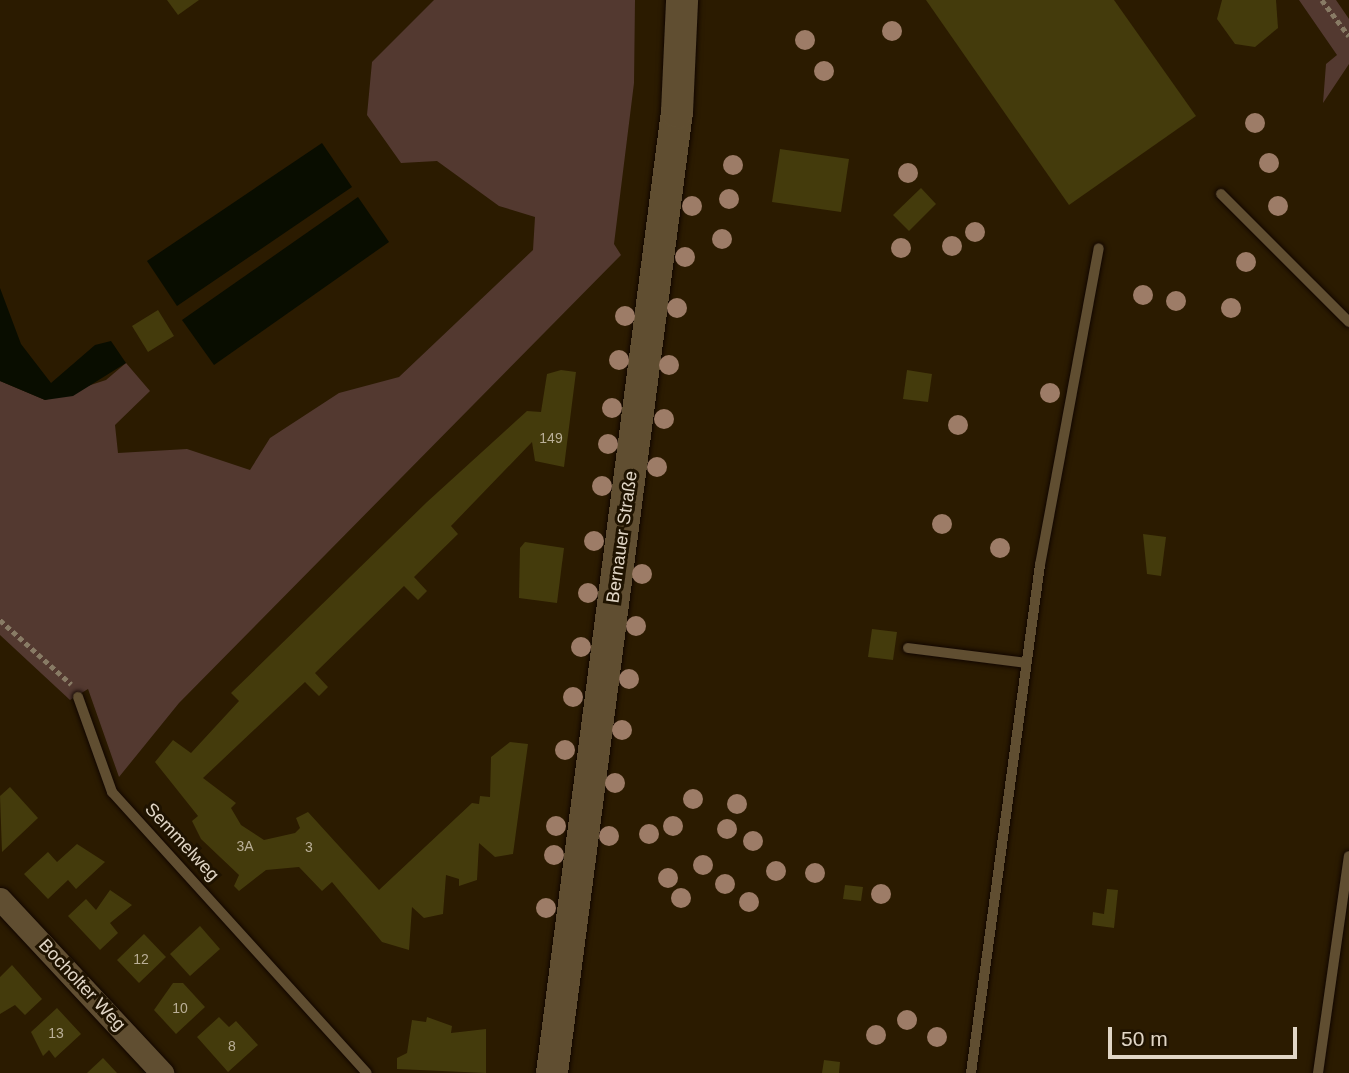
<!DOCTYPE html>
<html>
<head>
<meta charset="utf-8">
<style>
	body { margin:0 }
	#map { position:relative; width:1349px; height:1073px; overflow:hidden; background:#2b1b00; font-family:Helvetica,sans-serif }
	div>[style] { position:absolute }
	.green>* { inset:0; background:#533930 }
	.water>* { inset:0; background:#090d00 }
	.building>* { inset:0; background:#443b0c }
	.path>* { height:4.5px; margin-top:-2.25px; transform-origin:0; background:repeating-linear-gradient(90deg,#887b65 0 5px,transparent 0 8.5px) }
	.roads { filter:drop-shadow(0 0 2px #110600) drop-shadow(0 0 2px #110600) }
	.lane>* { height:10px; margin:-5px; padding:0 5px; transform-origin:5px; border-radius:5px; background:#604e31 }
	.street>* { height:23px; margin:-11.5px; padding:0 11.5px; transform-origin:11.5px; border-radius:11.5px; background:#604e31 }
	.secondary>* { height:32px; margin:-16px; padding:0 16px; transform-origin:16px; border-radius:16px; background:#604e31 }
	.trees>* { width:20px; height:20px; margin:-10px; border-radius:50%; background:#9d7c67 }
	span { translate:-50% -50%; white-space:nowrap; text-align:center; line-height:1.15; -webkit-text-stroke:6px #1f1300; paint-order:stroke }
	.number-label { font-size:14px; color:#baaf98 }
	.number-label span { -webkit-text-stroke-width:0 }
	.street-label { font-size:18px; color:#e1d6c6 }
	.scale { position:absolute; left:1108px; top:1027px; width:189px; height:32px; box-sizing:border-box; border:4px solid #e1d6c6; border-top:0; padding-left:9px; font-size:21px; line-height:24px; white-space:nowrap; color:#e1d6c6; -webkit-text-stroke:5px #1f1300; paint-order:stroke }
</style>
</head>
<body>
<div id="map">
	<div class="green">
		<i style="clip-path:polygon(434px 0,635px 0,634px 83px,614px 244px,621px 255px,179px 703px,119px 777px,88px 689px,70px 700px,0 635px,0 381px,45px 400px,106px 380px,126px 363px,150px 391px,115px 425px,118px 453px,187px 449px,250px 470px,270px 438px,339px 393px,399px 377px,533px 250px,535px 217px,499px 206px,437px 161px,401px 163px,367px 115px,372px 62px)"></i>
		<i style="clip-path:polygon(1299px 0,1336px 0,1349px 19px,1349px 64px,1323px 103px,1326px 64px,1337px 55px)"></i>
	</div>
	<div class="water">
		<i style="clip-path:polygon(322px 143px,352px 187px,177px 306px,147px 261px)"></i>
		<i style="clip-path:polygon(358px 197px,389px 242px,214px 365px,182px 320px)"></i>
		<i style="clip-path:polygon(0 288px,21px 344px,51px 383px,95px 345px,111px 341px,126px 363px,73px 396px,45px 400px,0 381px)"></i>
	</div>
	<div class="building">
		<i style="clip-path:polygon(167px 0,199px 0,178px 15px)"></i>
		<i style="clip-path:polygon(926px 0,1114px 0,1196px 116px,1069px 205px)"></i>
		<i style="clip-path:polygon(1222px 0,1276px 0,1278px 28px,1255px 47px,1235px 44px,1217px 19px)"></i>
		<i style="clip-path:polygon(780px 149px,849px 159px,841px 212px,772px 202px)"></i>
		<i style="clip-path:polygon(921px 188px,936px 204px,909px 231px,893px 215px)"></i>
		<i style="clip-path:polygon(158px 310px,174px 336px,148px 352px,132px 326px)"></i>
		<i style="clip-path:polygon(561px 370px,576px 372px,564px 467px,535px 461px,532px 442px,451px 526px,458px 534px,414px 577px,427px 591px,418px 600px,404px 586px,315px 673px,328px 687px,319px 696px,305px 682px,203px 778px,236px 803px,231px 808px,241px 825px,264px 840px,295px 833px,300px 828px,296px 818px,308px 812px,379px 890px,472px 803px,479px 804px,480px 796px,490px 797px,491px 757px,510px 742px,528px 744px,513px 854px,495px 857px,479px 843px,477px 880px,459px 886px,459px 879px,446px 875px,443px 914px,424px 918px,412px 907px,409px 950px,382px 942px,332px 882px,322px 891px,299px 867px,266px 870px,239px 891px,234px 886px,239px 875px,201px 839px,192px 821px,198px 816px,155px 762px,173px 740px,191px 753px,239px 701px,231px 693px,427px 502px,527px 411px,541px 412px,547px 374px)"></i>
		<i style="clip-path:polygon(907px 370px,932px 374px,928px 402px,903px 399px)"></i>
		<i style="clip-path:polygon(1143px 534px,1166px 537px,1161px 576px,1147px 574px)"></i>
		<i style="clip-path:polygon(525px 542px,564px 548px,557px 603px,519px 598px,520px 548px)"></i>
		<i style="clip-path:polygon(872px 629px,897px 632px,893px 660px,868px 657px)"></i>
		<i style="clip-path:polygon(10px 787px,38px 818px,2px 852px,0 796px)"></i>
		<i style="clip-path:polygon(77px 844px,105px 862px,76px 889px,68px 880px,48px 899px,24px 874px,48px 852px,57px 862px)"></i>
		<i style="clip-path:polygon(845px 885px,863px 887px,861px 901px,843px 899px)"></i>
		<i style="clip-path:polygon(1107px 889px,1118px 890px,1114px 928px,1092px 925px,1093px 912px,1104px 914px)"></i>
		<i style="clip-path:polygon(110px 890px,132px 905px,110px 923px,118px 933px,100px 950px,68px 916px,86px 899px,96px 910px)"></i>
		<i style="clip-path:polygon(200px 926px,220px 949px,190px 976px,170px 954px)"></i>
		<i style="clip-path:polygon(144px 934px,166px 957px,139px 983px,117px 960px)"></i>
		<i style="clip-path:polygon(12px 965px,42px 999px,25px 1015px,15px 1005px,0 1014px,0 977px)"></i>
		<i style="clip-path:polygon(173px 983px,183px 983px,205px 1007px,176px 1034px,154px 1010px)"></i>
		<i style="clip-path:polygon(57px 1008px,81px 1034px,55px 1058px,49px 1050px,43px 1056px,31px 1032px)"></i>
		<i style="clip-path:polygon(219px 1017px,229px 1027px,236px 1021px,258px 1045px,228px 1072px,197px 1037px)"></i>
		<i style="clip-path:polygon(427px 1017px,452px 1026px,451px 1033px,486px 1029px,486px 1073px,397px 1069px,397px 1058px,407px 1053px,412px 1020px,426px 1022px)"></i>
		<i style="clip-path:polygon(103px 1058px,117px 1073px,87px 1073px)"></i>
		<i style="clip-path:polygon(824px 1060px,840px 1062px,839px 1073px,822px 1073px)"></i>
	</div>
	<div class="path">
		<i style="left:1322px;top:0;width:45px;rotate:53.1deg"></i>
		<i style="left:0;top:620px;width:96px;rotate:42deg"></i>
	</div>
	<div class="roads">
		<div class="lane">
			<i style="left:1221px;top:194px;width:181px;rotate:45deg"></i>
			<i style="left:908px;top:648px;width:119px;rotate:7.2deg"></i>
			<i style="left:78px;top:697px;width:101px;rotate:70.3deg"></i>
			<i style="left:112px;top:792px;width:379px;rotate:47.8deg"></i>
			<i style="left:971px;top:1073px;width:513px;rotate:-82.27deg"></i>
			<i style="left:1040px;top:565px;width:322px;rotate:-79.5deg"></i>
			<i style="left:1318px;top:1073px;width:219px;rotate:-81.9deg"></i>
		</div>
		<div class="street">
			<i style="left:0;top:899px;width:238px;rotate:47deg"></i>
		</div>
		<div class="secondary">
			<i style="left:552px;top:1073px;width:969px;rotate:-82.59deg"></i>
			<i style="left:677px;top:112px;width:112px;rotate:-87.4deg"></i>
		</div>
	</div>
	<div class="trees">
		<i style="left:892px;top:31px"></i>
		<i style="left:805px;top:40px"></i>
		<i style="left:824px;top:71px"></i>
		<i style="left:1255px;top:123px"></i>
		<i style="left:1269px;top:163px"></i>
		<i style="left:733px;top:165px"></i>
		<i style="left:908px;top:173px"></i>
		<i style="left:729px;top:199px"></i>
		<i style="left:692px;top:206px"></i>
		<i style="left:1278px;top:206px"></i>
		<i style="left:975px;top:232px"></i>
		<i style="left:722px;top:239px"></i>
		<i style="left:952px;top:246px"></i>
		<i style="left:901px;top:248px"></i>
		<i style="left:685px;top:257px"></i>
		<i style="left:1246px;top:262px"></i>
		<i style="left:1143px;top:295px"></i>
		<i style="left:1176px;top:301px"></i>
		<i style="left:677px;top:308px"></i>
		<i style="left:1231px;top:308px"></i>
		<i style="left:625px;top:316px"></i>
		<i style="left:619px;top:360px"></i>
		<i style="left:669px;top:365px"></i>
		<i style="left:1050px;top:393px"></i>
		<i style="left:612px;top:408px"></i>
		<i style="left:664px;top:419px"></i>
		<i style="left:958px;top:425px"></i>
		<i style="left:608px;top:444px"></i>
		<i style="left:657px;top:467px"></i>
		<i style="left:602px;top:486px"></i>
		<i style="left:942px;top:524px"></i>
		<i style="left:594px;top:541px"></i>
		<i style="left:1000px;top:548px"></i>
		<i style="left:642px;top:574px"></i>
		<i style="left:588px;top:593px"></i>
		<i style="left:636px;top:626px"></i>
		<i style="left:581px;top:647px"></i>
		<i style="left:629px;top:679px"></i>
		<i style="left:573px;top:697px"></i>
		<i style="left:622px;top:730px"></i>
		<i style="left:565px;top:750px"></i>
		<i style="left:615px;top:783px"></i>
		<i style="left:693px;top:799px"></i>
		<i style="left:737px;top:804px"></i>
		<i style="left:556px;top:826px"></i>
		<i style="left:673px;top:826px"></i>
		<i style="left:727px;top:829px"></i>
		<i style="left:649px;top:834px"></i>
		<i style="left:609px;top:836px"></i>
		<i style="left:753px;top:841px"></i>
		<i style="left:554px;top:855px"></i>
		<i style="left:703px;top:865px"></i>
		<i style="left:776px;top:871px"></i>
		<i style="left:815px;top:873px"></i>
		<i style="left:668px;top:878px"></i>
		<i style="left:725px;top:884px"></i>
		<i style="left:881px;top:894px"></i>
		<i style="left:681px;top:898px"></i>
		<i style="left:749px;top:902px"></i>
		<i style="left:546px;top:908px"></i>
		<i style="left:907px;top:1020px"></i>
		<i style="left:876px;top:1035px"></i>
		<i style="left:937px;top:1037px"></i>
	</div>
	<div class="number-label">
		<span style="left:551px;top:438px">149</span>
		<span style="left:245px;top:846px">3A</span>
		<span style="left:309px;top:847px">3</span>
		<span style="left:141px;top:959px">12</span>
		<span style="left:180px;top:1008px">10</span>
		<span style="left:56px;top:1033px">13</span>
		<span style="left:232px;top:1046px">8</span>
	</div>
	<div class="street-label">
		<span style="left:622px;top:537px;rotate:-82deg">Bernauer Straße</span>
		<span style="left:182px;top:842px;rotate:47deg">Semmelweg</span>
		<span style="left:82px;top:985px;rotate:47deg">Bocholter Weg</span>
	</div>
	<div class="scale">50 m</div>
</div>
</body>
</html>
